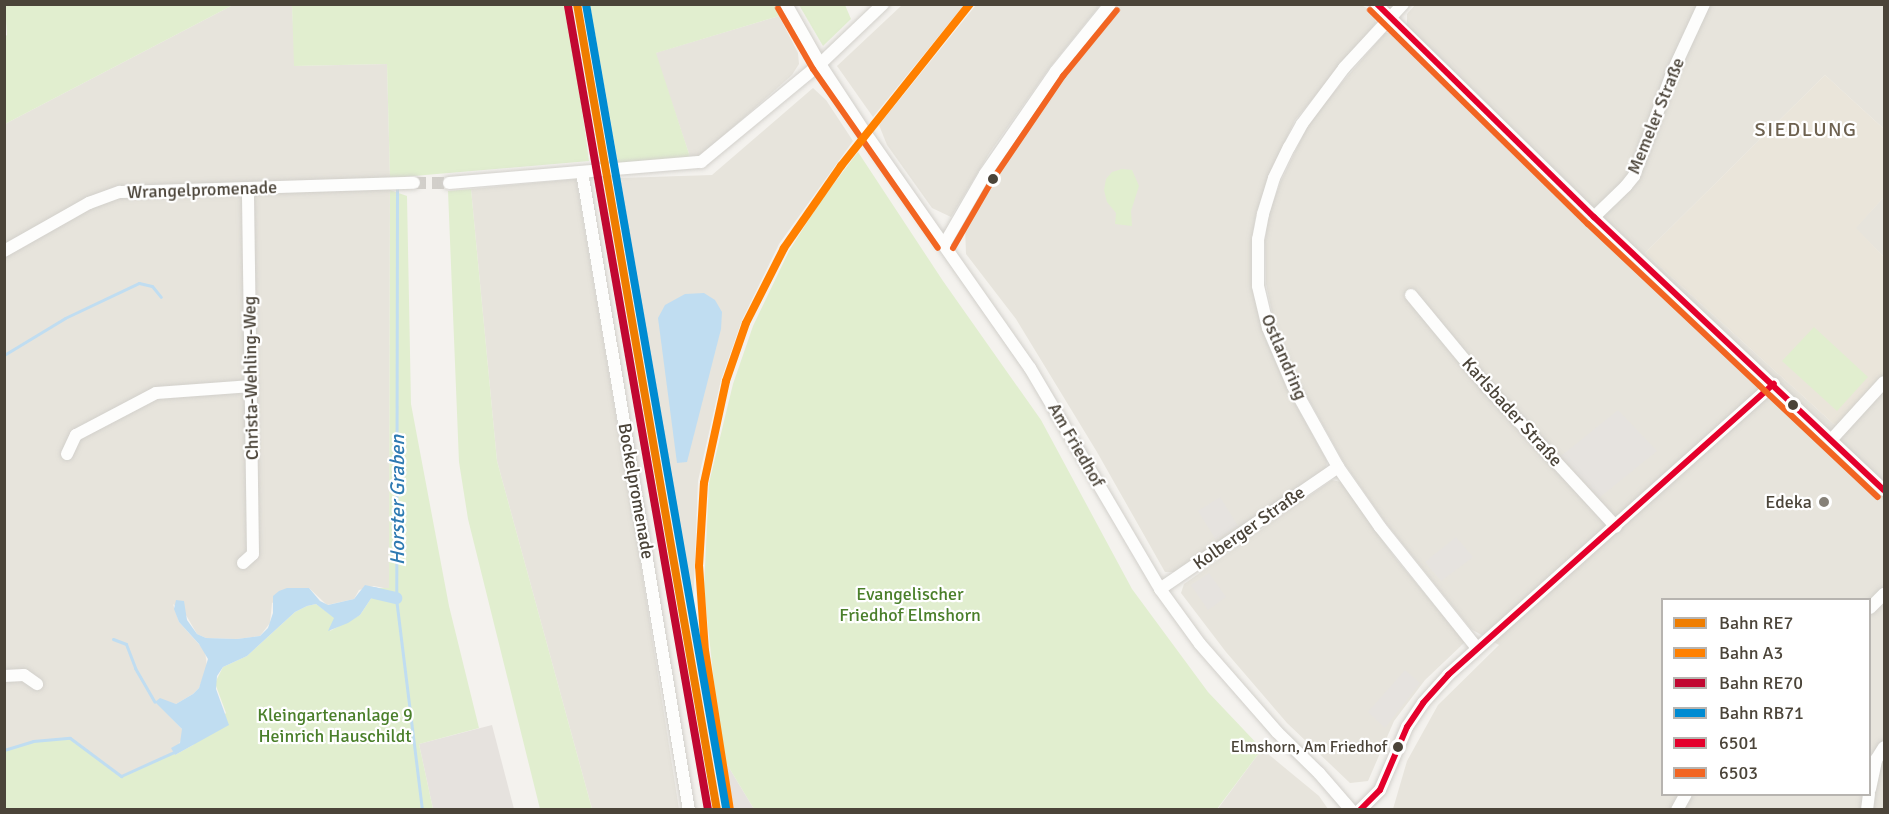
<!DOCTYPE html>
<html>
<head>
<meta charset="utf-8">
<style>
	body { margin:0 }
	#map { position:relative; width:1889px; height:814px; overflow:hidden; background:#f4f2ee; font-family:Signika,sans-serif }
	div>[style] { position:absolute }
	.residential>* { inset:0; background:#e7e4dc }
	.industrial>* { inset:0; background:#e6e2de }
	.education>* { inset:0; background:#eae5da }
	.green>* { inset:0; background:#e1eecf }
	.parking>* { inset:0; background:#e6e3df }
	.water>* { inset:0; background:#c0ddf1 }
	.stream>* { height:3px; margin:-1.5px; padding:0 1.5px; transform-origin:1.5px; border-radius:1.5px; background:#c0ddf1 }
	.canal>* { height:12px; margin:-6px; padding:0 6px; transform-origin:6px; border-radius:6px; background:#c0ddf1 }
	.minor-tunnel>* { height:12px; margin-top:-6px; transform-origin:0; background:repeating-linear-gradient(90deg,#d2cfca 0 12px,transparent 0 18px) }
	.roads { filter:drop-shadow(0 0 2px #d2d0cb) drop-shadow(0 0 2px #d2d0cb) }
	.minor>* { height:12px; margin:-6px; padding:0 6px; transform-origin:6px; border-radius:6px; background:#fdfdfc }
	.bus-1>* { height:6px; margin:-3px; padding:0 3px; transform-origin:3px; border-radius:3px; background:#e4002b }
	.bus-2>* { height:6px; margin:-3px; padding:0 3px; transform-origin:3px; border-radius:3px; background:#f26522 }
	.rail-1>* { height:8px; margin:-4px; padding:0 4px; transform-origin:4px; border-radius:4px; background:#ef7d00 }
	.rail-2>* { height:8px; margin:-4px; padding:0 4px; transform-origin:4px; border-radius:4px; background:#ff8000 }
	.rail-3>* { height:8px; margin:-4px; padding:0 4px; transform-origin:4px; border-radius:4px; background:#c10831 }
	.rail-4>* { height:8px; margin:-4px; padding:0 4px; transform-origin:4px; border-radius:4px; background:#008bd2 }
	.dots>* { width:16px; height:16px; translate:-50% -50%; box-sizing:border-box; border:3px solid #fff; border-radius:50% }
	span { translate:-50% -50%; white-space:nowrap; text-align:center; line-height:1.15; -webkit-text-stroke:4.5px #fff; paint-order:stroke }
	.bus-label { font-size:16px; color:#4b4439 }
	.right { translate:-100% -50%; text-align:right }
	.street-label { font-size:18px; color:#4b4439 }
	.poi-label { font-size:18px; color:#4b4439 }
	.park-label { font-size:18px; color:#4a7f2a }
	.neighbourhood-label { font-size:20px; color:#6e6250; letter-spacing:1.5px }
	.water-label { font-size:20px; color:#2e7ab2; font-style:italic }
	.frame { position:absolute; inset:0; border:6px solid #4b4439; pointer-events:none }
	.legend { position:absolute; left:1661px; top:598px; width:210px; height:198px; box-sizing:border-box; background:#fff; border:2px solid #b7b4b0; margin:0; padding:8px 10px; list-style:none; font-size:18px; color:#4b4439 }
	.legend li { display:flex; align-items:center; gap:12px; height:30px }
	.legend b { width:30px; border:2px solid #b7b4b0 }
</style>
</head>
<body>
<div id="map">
	<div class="residential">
		<i style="clip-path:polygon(1360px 4px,1373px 12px,1376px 23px,1295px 120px,1269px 176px,1256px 214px,1252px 239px,1252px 288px,1263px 333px,1287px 389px,1327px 461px,1326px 469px,1174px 572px,1165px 572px,1097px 452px,1016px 319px,966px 254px,965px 226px,1005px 160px,1063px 75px,1120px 5px)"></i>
		<i style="clip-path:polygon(233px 5px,292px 5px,295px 66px,387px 64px,390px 178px,389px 589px,374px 586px,359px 590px,354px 599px,327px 605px,309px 588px,298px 588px,272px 603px,270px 623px,260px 636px,237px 639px,206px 638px,197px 634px,186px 615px,173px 604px,179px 622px,205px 651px,207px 667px,199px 688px,193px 694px,176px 704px,156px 702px,182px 729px,183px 737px,174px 752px,121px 776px,103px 765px,5px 750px,5px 124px)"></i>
		<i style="clip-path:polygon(902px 5px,964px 5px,873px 117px,837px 66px)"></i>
		<i style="clip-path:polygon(976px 5px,1100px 5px,1050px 67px,990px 152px,951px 217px,932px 208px,887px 145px,879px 125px)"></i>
		<i style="clip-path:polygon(evenodd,1415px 5px,1884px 5px,1884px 129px,1825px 75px,1645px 253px,1838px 428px,1884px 375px,1884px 809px,1393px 809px,1407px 761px,1438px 705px,1499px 645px,1471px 629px,1385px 522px,1344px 463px,1299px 382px,1275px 326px,1266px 284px,1265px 241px,1268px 216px,1281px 181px,1307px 127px,1327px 100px,1385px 33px,1392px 33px,1407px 23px,1407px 14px,1415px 5px,1662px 600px,1870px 600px,1870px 794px,1662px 794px,1662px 600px)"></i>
		<i style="clip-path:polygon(779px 16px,798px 53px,799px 64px,792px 75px,697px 159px,691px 160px,655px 53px)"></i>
		<i style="clip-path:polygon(813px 88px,826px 100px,853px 141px,779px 244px,742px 320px,721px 380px,698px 481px,693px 608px,620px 178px,712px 175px)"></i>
		<i style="clip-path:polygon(576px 179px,637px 542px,679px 809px,592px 809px,497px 461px,471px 189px)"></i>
		<i style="clip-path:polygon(1884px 197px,1884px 257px,1855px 228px)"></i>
		<i style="clip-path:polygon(1332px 480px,1341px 482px,1396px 559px,1465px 642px,1425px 680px,1394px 721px,1368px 781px,1350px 783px,1287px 723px,1226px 652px,1181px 593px,1184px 584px)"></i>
		<i style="clip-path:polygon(1262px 749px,1319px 796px,1328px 809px,1217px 810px)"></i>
	</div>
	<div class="industrial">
		<i style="clip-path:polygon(492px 725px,514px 809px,433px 809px,419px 744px)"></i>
		<i style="clip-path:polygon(725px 761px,754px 809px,734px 809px)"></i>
	</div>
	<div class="education">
		<i style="clip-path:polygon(1825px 75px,1884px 129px,1884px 197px,1856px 228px,1884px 257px,1884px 375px,1838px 428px,1645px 253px)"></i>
	</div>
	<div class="green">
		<i style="clip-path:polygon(5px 4px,233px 4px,233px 5px,5px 124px,4px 37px,7px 35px)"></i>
		<i style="clip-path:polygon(292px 5px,568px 5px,589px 161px,390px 178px,387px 64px,294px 66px)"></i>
		<i style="clip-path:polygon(590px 5px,774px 5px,779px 16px,656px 53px,691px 160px,618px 163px)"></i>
		<i style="clip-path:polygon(799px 5px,845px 5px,851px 19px,823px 46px)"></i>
		<i style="clip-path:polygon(858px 152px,943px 281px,1041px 420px,1132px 589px,1208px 692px,1262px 749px,1217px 809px,754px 809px,725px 761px,716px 701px,704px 589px,709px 483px,733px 384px,753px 326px,789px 251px,820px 202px)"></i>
		<i style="clip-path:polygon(1122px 169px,1132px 170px,1139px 186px,1131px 211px,1132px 226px,1115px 224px,1116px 213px,1107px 202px,1104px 190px,1106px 179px,1112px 172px)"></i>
		<i style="clip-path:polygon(471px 189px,497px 461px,592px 809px,540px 809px,468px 519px,459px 462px,448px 191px)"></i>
		<i style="clip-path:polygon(390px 190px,407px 196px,411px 404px,449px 606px,479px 728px,419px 744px,433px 809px,5px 809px,4px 750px,33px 741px,70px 738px,121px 776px,174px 752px,175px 755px,193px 745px,226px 713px,215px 683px,223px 667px,247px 656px,295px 612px,307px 606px,316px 604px,335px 618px,330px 631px,360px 615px,378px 588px,389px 588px)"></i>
		<i style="clip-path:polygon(1814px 327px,1868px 377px,1837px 411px,1782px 361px)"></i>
	</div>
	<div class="parking">
		<i style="clip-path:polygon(1618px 410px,1657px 451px,1599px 498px,1561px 456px)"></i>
		<i style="clip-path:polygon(1220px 497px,1238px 526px,1216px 540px,1198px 511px)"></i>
		<i style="clip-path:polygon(1456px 537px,1473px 557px,1441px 581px,1425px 562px)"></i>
		<i style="clip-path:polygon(1209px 573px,1226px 597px,1208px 610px,1191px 585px)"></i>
		<i style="clip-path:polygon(1405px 670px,1420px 683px,1385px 728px,1368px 712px)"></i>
	</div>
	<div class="water">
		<i style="clip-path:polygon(704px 293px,715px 300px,722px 312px,721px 329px,687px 462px,677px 463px,658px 318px,665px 305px,685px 294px)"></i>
		<i style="clip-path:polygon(365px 585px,378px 588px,360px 615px,348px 623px,328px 631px,334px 618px,316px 604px,307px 606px,295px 612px,247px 656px,223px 667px,217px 676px,216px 689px,229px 725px,175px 755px,171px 748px,180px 743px,182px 729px,155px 702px,160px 698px,176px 704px,193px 694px,199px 688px,208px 659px,199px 644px,179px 622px,174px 609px,176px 600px,184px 601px,187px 620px,197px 634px,206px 638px,237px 639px,260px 636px,268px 628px,273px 613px,273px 596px,279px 591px,287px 588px,309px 588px,320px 601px,328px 605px,354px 599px)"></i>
	</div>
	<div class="stream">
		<i style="left:397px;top:188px;width:410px;rotate:90.1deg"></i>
		<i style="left:396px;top:598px;width:214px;rotate:83deg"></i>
		<i style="left:4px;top:355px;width:71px;rotate:-31.2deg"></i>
		<i style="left:65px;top:318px;width:82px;rotate:-25.3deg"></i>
		<i style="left:139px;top:283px;width:13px;rotate:13deg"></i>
		<i style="left:152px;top:286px;width:14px;rotate:51deg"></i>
		<i style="left:113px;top:639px;width:14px;rotate:21deg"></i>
		<i style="left:126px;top:644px;width:26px;rotate:69deg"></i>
		<i style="left:135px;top:668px;width:39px;rotate:60deg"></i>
		<i style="left:4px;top:750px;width:30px;rotate:-17deg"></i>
		<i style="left:33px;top:741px;width:37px;rotate:-5deg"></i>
		<i style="left:70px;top:738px;width:64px;rotate:36.7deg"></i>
		<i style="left:121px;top:776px;width:58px;rotate:-24.4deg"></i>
	</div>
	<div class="canal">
		<i style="left:374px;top:593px;width:23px;rotate:13deg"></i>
	</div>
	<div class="minor-tunnel">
		<i style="left:414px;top:183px;width:35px"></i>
	</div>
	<div class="roads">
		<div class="minor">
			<i style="left:786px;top:4px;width:69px;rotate:60.5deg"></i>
			<i style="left:820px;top:64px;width:84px;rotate:56.7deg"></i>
			<i style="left:866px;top:134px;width:286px;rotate:55deg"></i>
			<i style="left:1030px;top:368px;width:256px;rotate:59.5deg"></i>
			<i style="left:1160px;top:589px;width:68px;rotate:54deg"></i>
			<i style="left:1200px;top:644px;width:117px;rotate:48.8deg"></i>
			<i style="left:1277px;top:732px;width:59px;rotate:44.3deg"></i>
			<i style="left:1319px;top:773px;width:49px;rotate:49.1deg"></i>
			<i style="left:1376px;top:4px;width:305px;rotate:44.3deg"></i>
			<i style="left:1594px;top:217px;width:398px;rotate:43.3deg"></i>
			<i style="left:1403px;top:4px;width:87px;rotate:132.7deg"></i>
			<i style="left:1344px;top:68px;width:70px;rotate:126.9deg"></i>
			<i style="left:1302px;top:124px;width:26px;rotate:119deg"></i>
			<i style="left:1289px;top:147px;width:34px;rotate:116deg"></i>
			<i style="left:1274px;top:178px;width:38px;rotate:107deg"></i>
			<i style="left:1263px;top:214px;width:25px;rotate:101deg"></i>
			<i style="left:1258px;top:239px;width:47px;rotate:90deg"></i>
			<i style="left:1258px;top:286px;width:43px;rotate:76.6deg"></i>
			<i style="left:1268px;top:328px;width:63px;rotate:66.7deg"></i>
			<i style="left:1293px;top:386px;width:93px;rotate:60.9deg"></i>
			<i style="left:1338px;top:467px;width:73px;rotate:55deg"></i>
			<i style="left:1380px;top:527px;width:155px;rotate:51.3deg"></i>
			<i style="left:582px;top:172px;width:647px;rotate:80.48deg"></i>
			<i style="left:449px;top:183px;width:253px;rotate:-4.8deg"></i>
			<i style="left:701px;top:162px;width:154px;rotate:-39.5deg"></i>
			<i style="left:820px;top:64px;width:87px;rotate:-43.6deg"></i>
			<i style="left:1594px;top:217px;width:45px;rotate:-44.1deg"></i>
			<i style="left:1626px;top:186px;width:13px;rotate:-51deg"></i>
			<i style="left:1634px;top:176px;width:110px;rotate:-69.7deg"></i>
			<i style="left:1672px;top:73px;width:76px;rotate:-65.1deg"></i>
			<i style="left:945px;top:243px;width:80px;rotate:-59.9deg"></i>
			<i style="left:985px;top:174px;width:125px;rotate:-55.4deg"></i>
			<i style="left:1056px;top:71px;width:86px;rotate:-51.1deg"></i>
			<i style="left:4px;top:251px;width:98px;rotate:-29.5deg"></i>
			<i style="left:89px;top:203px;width:33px;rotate:-20deg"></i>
			<i style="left:120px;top:192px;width:294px;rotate:-1.8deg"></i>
			<i style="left:1411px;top:295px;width:119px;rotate:50.4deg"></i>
			<i style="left:1487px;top:387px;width:190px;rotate:47.3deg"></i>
			<i style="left:1832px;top:439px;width:77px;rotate:-47.6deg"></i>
			<i style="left:67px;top:454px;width:21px;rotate:-65deg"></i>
			<i style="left:76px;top:435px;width:90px;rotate:-27.7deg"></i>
			<i style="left:156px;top:393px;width:96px;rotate:-4.2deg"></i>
			<i style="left:243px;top:563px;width:13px;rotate:-42deg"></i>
			<i style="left:253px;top:554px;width:366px;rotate:-90.8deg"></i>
			<i style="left:1160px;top:589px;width:216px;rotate:-34.4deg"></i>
			<i style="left:1870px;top:608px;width:20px;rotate:-45deg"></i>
			<i style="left:4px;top:676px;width:20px;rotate:-3deg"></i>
			<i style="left:24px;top:675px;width:16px;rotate:35deg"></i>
			<i style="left:1870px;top:789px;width:30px;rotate:-78deg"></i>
			<i style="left:1876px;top:760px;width:15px;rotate:-58deg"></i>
			<i style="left:1360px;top:810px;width:28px;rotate:-45deg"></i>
			<i style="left:1380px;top:790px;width:69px;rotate:-66.8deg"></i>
			<i style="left:1407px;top:727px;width:29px;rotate:-56deg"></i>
			<i style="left:1423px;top:703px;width:38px;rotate:-48deg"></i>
			<i style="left:1448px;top:675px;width:437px;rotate:-41.8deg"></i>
			<i style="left:1677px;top:810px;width:18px;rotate:-61deg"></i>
			<i style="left:1867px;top:810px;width:16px;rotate:-83deg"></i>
		</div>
	</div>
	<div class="bus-1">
		<i style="left:1377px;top:4px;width:304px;rotate:44.5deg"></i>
		<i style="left:1594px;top:217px;width:398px;rotate:43.3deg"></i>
		<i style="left:1360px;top:810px;width:28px;rotate:-45deg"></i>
		<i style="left:1380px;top:790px;width:69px;rotate:-66.8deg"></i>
		<i style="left:1407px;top:727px;width:29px;rotate:-56deg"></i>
		<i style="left:1423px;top:703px;width:38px;rotate:-48deg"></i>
		<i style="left:1448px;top:675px;width:437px;rotate:-41.8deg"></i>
	</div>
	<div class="bus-2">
		<i style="left:778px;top:8px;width:70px;rotate:60.2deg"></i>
		<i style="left:813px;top:69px;width:218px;rotate:55.1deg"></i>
		<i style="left:1370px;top:10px;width:305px;rotate:44.5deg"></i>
		<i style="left:1588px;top:224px;width:398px;rotate:43.3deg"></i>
		<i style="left:953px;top:248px;width:80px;rotate:-59.9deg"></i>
		<i style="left:993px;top:179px;width:125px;rotate:-55.8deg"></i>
		<i style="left:1063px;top:76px;width:85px;rotate:-50.7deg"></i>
	</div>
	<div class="rail-1">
		<i style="left:577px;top:4px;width:818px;rotate:80.15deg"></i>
	</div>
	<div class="rail-2">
		<i style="left:730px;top:810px;width:161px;rotate:-98.9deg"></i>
		<i style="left:705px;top:651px;width:85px;rotate:-94deg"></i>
		<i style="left:699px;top:566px;width:83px;rotate:-86.6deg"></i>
		<i style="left:704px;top:483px;width:104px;rotate:-77.8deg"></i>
		<i style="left:726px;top:381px;width:61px;rotate:-71deg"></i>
		<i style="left:746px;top:323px;width:84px;rotate:-63.1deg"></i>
		<i style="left:784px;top:248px;width:100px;rotate:-55.2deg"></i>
		<i style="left:841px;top:166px;width:207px;rotate:-51.5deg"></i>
	</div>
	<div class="rail-3">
		<i style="left:568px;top:6px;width:816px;rotate:80.12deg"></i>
	</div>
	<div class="rail-4">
		<i style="left:586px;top:4px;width:816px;rotate:80.12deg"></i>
	</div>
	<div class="dots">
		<i style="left:993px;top:179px;background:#4b4439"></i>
		<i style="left:1793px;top:405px;background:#4b4439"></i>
		<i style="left:1824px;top:502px;background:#868178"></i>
		<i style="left:1398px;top:747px;background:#4b4439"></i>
	</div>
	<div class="bus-label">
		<span class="right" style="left:1387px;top:747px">Elmshorn, Am Friedhof</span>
	</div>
	<div class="street-label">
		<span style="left:1656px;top:116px;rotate:-68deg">Memeler Straße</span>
		<span style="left:202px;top:190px;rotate:-2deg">Wrangelpromenade</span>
		<span style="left:1284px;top:357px;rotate:67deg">Ostlandring</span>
		<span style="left:251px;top:378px;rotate:-91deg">Christa-Wehling-Weg</span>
		<span style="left:1512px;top:412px;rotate:48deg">Karlsbader Straße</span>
		<span style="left:1076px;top:445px;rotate:60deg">Am Friedhof</span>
		<span style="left:636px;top:491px;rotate:80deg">Bockelpromenade</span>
		<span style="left:1249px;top:528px;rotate:-35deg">Kolberger Straße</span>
	</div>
	<div class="poi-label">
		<span class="right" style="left:1812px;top:502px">Edeka</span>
	</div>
	<div class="park-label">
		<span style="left:910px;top:605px">Evangelischer<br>Friedhof Elmshorn</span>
		<span style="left:335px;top:726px">Kleingartenanlage 9<br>Heinrich Hauschildt</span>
	</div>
	<div class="neighbourhood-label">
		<span style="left:1806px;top:129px">SIEDLUNG</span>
	</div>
	<div class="water-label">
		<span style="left:397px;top:500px;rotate:-90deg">Horster Graben</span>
	</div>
	<div class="frame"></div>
	<ul class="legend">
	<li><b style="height:8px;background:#ef7d00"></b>Bahn RE7</li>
	<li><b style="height:8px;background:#ff8000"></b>Bahn A3</li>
	<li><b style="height:8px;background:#c10831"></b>Bahn RE70</li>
	<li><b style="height:8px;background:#008bd2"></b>Bahn RB71</li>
	<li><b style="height:8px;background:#e4002b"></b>6501</li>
	<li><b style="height:8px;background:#f26522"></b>6503</li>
	</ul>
</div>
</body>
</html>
